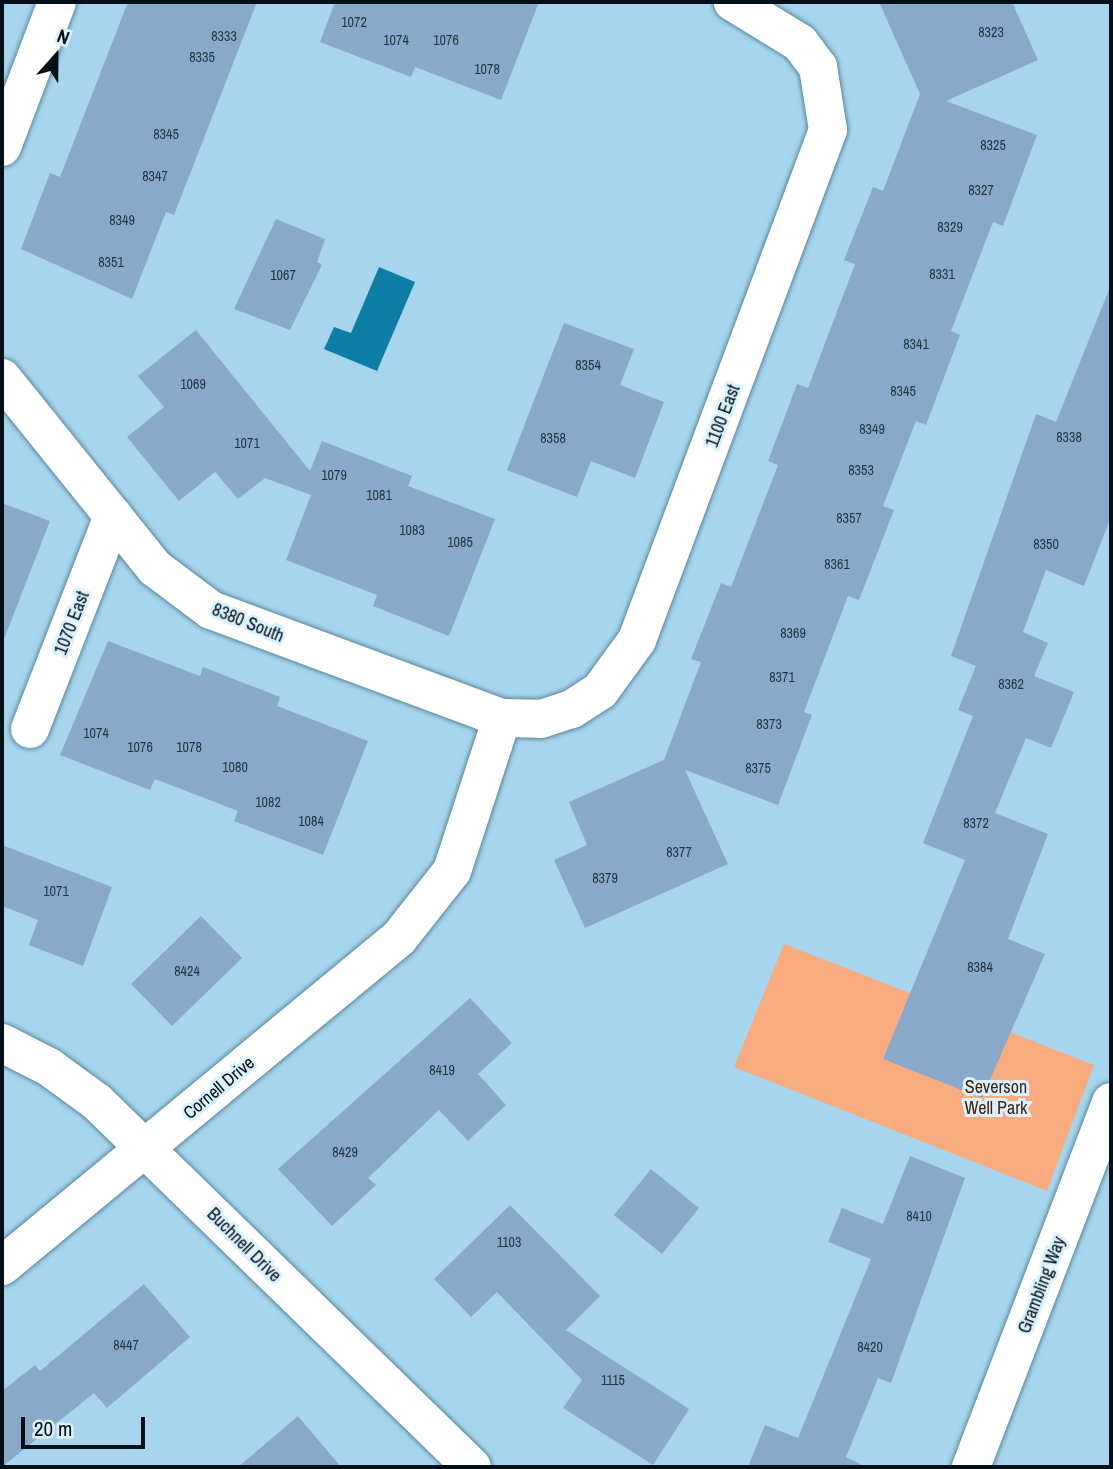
<!DOCTYPE html>
<html>
<head>
<meta charset="utf-8">
<style>
	body { margin:0 }
	#map { position:relative; width:1113px; height:1469px; overflow:hidden; background:#a6d5ed; font-family:"Archivo Narrow",sans-serif }
	div>[style] { position:absolute }
	.green>* { inset:0; background:#f8ab7f }
	.water>* { inset:0; background:#0e7ea7 }
	.building>* { inset:0; background:#8aa9ca }
	.roads { filter:drop-shadow(0 0 2px #5a869c) drop-shadow(0 0 2px #5a869c) }
	.minor>* { height:38px; margin:-19px; padding:0 19px; transform-origin:19px; border-radius:19px; background:#fff }
	span { translate:-50% -50%; white-space:nowrap; text-align:center; line-height:1.15; -webkit-text-stroke:6px #dbf2fe; paint-order:stroke }
	.number-label { font-size:14px; color:#233644 }
	.number-label span { -webkit-text-stroke-width:0 }
	.street-label { font-size:18px; color:#011018 }
	.park-label { font-size:18px; color:#432411 }
	.frame { position:absolute; inset:0; border:4px solid #011018; pointer-events:none }
	.north { position:absolute; left:21px; top:21px; width:70px; height:70px; -webkit-text-stroke:5px #dbf2fe; paint-order:stroke; rotate:21deg; font-size:19px; font-weight:700; line-height:28px; text-align:center; color:#011018 }
	.north::after { content:''; display:block; margin:auto; width:24px; height:32px; background:#011018; clip-path:polygon(50% 0,100% 100%,50% 72%,0 100%) }
	.scale { position:absolute; left:21px; top:1417px; width:124px; height:32px; box-sizing:border-box; border:4px solid #011018; border-top:0; padding-left:9px; font-size:21px; line-height:24px; white-space:nowrap; color:#011018; -webkit-text-stroke:5px #dbf2fe; paint-order:stroke }
</style>
</head>
<body>
<div id="map">
	<div class="green">
		<i style="clip-path:polygon(784px 944px,1094px 1065px,1047px 1191px,734px 1067px)"></i>
	</div>
	<div class="water">
		<i style="clip-path:polygon(379px 267px,415px 282px,377px 371px,324px 349px,334px 327px,351px 333px)"></i>
	</div>
	<div class="building">
		<i style="clip-path:polygon(128px 2px,257px 2px,174px 215px,166px 212px,132px 299px,21px 249px,50px 173px,60px 177px)"></i>
		<i style="clip-path:polygon(335px 2px,539px 2px,501px 100px,415px 67px,411px 77px,320px 42px)"></i>
		<i style="clip-path:polygon(879px 2px,1012px 2px,1038px 60px,946px 101px,1037px 135px,1003px 226px,993px 222px,951px 331px,960px 335px,926px 425px,916px 421px,883px 506px,894px 510px,859px 600px,848px 596px,804px 712px,812px 715px,778px 805px,685px 770px,728px 864px,585px 928px,554px 860px,587px 845px,569px 802px,664px 760px,701px 662px,691px 659px,721px 583px,731px 587px,778px 465px,768px 461px,797px 384px,808px 388px,855px 264px,844px 260px,873px 187px,883px 191px,920px 94px)"></i>
		<i style="clip-path:polygon(276px 219px,325px 239px,317px 262px,322px 265px,290px 330px,234px 309px)"></i>
		<i style="clip-path:polygon(1110px 287px,1111px 517px,1084px 586px,1046px 570px,1023px 632px,1048px 643px,1034px 676px,1074px 692px,1051px 748px,1026px 738px,995px 813px,1048px 834px,1008px 939px,1045px 954px,982px 1098px,883px 1059px,965px 860px,923px 843px,973px 716px,958px 710px,976px 666px,951px 656px,1036px 414px,1056px 422px)"></i>
		<i style="clip-path:polygon(564px 323px,634px 349px,620px 385px,664px 402px,635px 478px,591px 461px,577px 497px,507px 470px)"></i>
		<i style="clip-path:polygon(196px 330px,310px 471px,322px 441px,412px 476px,408px 486px,495px 519px,449px 636px,373px 606px,377px 595px,286px 560px,311px 495px,265px 478px,238px 499px,215px 472px,179px 501px,127px 437px,164px 407px,138px 376px)"></i>
		<i style="clip-path:polygon(2px 503px,50px 521px,4px 639px,2px 638px)"></i>
		<i style="clip-path:polygon(108px 641px,200px 676px,203px 667px,280px 697px,277px 706px,368px 741px,323px 855px,234px 821px,238px 811px,155px 779px,150px 790px,60px 755px)"></i>
		<i style="clip-path:polygon(2px 845px,112px 887px,83px 966px,29px 945px,38px 920px,2px 906px)"></i>
		<i style="clip-path:polygon(201px 916px,242px 958px,172px 1026px,131px 984px)"></i>
		<i style="clip-path:polygon(470px 998px,512px 1043px,478px 1074px,506px 1105px,468px 1141px,439px 1110px,368px 1178px,376px 1185px,332px 1226px,278px 1169px)"></i>
		<i style="clip-path:polygon(910px 1156px,965px 1178px,891px 1383px,878px 1378px,846px 1457px,866px 1467px,748px 1467px,765px 1425px,798px 1438px,871px 1259px,828px 1242px,842px 1208px,883px 1224px)"></i>
		<i style="clip-path:polygon(651px 1169px,699px 1208px,662px 1254px,614px 1215px)"></i>
		<i style="clip-path:polygon(510px 1205px,600px 1296px,566px 1330px,689px 1409px,653px 1465px,563px 1408px,582px 1380px,497px 1292px,471px 1317px,434px 1279px)"></i>
		<i style="clip-path:polygon(144px 1284px,190px 1337px,107px 1408px,94px 1393px,2px 1467px,2px 1391px,35px 1365px,40px 1371px)"></i>
		<i style="clip-path:polygon(298px 1416px,341px 1467px,238px 1467px)"></i>
	</div>
	<div class="roads">
		<div class="minor">
			<i style="left:2px;top:147px;width:155px;rotate:-69.2deg"></i>
			<i style="left:2px;top:378px;width:244px;rotate:51.2deg"></i>
			<i style="left:155px;top:568px;width:70px;rotate:36.9deg"></i>
			<i style="left:211px;top:610px;width:310px;rotate:20.4deg"></i>
			<i style="left:502px;top:718px;width:39px;rotate:1deg"></i>
			<i style="left:541px;top:719px;width:33px;rotate:-18deg"></i>
			<i style="left:572px;top:709px;width:33px;rotate:-33deg"></i>
			<i style="left:600px;top:691px;width:63px;rotate:-54deg"></i>
			<i style="left:637px;top:640px;width:545px;rotate:-69.47deg"></i>
			<i style="left:828px;top:130px;width:64px;rotate:-99deg"></i>
			<i style="left:818px;top:67px;width:30px;rotate:-127deg"></i>
			<i style="left:800px;top:43px;width:79px;rotate:-148.5deg"></i>
			<i style="left:30px;top:729px;width:229px;rotate:-68.7deg"></i>
			<i style="left:2px;top:1043px;width:53px;rotate:27.1deg"></i>
			<i style="left:49px;top:1067px;width:59px;rotate:36.1deg"></i>
			<i style="left:97px;top:1102px;width:523px;rotate:44.23deg"></i>
			<i style="left:2px;top:1266px;width:515px;rotate:-39.56deg"></i>
			<i style="left:399px;top:938px;width:85px;rotate:-51.7deg"></i>
			<i style="left:452px;top:871px;width:161px;rotate:-71.9deg"></i>
			<i style="left:971px;top:1467px;width:391px;rotate:-69deg"></i>
		</div>
	</div>
	<div class="number-label">
		<span style="left:354px;top:22px">1072</span>
		<span style="left:991px;top:32px">8323</span>
		<span style="left:224px;top:36px">8333</span>
		<span style="left:396px;top:40px">1074</span>
		<span style="left:446px;top:40px">1076</span>
		<span style="left:202px;top:57px">8335</span>
		<span style="left:487px;top:69px">1078</span>
		<span style="left:166px;top:134px">8345</span>
		<span style="left:993px;top:145px">8325</span>
		<span style="left:155px;top:176px">8347</span>
		<span style="left:981px;top:190px">8327</span>
		<span style="left:122px;top:220px">8349</span>
		<span style="left:950px;top:227px">8329</span>
		<span style="left:111px;top:262px">8351</span>
		<span style="left:942px;top:274px">8331</span>
		<span style="left:283px;top:275px">1067</span>
		<span style="left:916px;top:344px">8341</span>
		<span style="left:588px;top:365px">8354</span>
		<span style="left:193px;top:384px">1069</span>
		<span style="left:903px;top:391px">8345</span>
		<span style="left:872px;top:429px">8349</span>
		<span style="left:1069px;top:437px">8338</span>
		<span style="left:553px;top:438px">8358</span>
		<span style="left:247px;top:443px">1071</span>
		<span style="left:861px;top:470px">8353</span>
		<span style="left:334px;top:475px">1079</span>
		<span style="left:379px;top:495px">1081</span>
		<span style="left:849px;top:518px">8357</span>
		<span style="left:412px;top:530px">1083</span>
		<span style="left:460px;top:542px">1085</span>
		<span style="left:1046px;top:544px">8350</span>
		<span style="left:837px;top:564px">8361</span>
		<span style="left:793px;top:633px">8369</span>
		<span style="left:782px;top:677px">8371</span>
		<span style="left:1011px;top:684px">8362</span>
		<span style="left:769px;top:724px">8373</span>
		<span style="left:96px;top:733px">1074</span>
		<span style="left:140px;top:747px">1076</span>
		<span style="left:189px;top:747px">1078</span>
		<span style="left:235px;top:767px">1080</span>
		<span style="left:758px;top:768px">8375</span>
		<span style="left:268px;top:802px">1082</span>
		<span style="left:311px;top:821px">1084</span>
		<span style="left:976px;top:823px">8372</span>
		<span style="left:679px;top:852px">8377</span>
		<span style="left:605px;top:878px">8379</span>
		<span style="left:56px;top:891px">1071</span>
		<span style="left:980px;top:967px">8384</span>
		<span style="left:187px;top:971px">8424</span>
		<span style="left:442px;top:1070px">8419</span>
		<span style="left:345px;top:1152px">8429</span>
		<span style="left:919px;top:1216px">8410</span>
		<span style="left:509px;top:1242px">1103</span>
		<span style="left:126px;top:1345px">8447</span>
		<span style="left:870px;top:1347px">8420</span>
		<span style="left:613px;top:1380px">1115</span>
	</div>
	<div class="street-label">
		<span style="left:723px;top:416px;rotate:-69deg">1100 East</span>
		<span style="left:72px;top:623px;rotate:-69deg">1070 East</span>
		<span style="left:248px;top:623px;rotate:22deg">8380 South</span>
		<span style="left:219px;top:1088px;rotate:-40deg">Cornell Drive</span>
		<span style="left:244px;top:1245px;rotate:45deg">Buchnell Drive</span>
		<span style="left:1042px;top:1285px;rotate:-69deg">Grambling Way</span>
	</div>
	<div class="park-label">
		<span style="left:996px;top:1098px">Severson<br>Well Park</span>
	</div>
	<div class="frame"></div>
	<div class="north">N</div>
	<div class="scale">20 m</div>
</div>
</body>
</html>
